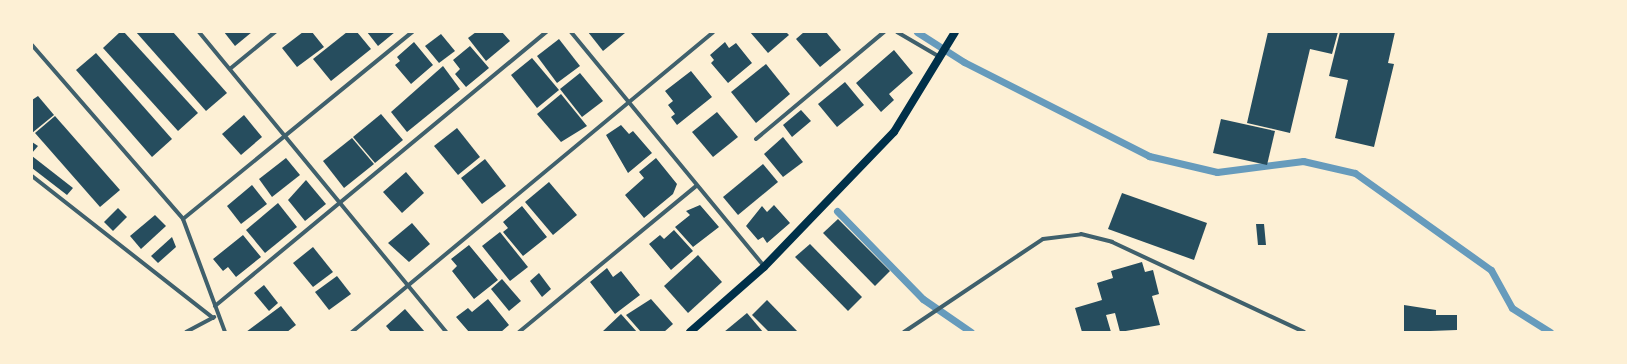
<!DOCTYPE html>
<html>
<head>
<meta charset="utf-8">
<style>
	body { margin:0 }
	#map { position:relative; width:1627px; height:364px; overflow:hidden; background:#fdf0d5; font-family:Quicksand,sans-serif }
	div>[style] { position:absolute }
	.stream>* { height:7px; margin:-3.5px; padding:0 3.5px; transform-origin:3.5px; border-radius:3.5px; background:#669bbc }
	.building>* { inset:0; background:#264d5e }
	.minor>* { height:4px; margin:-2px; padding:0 2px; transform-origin:2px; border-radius:2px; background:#3f606c }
	.secondary>* { height:8px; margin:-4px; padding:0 4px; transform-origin:4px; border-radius:4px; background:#003049 }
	span { translate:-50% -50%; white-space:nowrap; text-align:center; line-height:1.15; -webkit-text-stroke:4px #fdf0d5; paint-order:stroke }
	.frame { position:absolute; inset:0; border:33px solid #fdf0d5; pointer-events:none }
</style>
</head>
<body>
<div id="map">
	<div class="stream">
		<i style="left:917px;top:32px;width:56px;rotate:32.6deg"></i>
		<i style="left:964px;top:62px;width:208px;rotate:26.9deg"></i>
		<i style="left:1149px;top:156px;width:70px;rotate:13.2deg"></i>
		<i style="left:1217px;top:172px;width:87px;rotate:-7.3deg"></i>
		<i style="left:1303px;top:161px;width:53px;rotate:13deg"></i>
		<i style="left:1355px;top:173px;width:167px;rotate:35.5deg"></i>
		<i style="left:1491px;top:270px;width:43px;rotate:61.1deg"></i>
		<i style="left:1512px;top:308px;width:45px;rotate:32.3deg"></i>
		<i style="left:837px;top:211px;width:123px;rotate:45.7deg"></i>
		<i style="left:923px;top:299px;width:58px;rotate:34.5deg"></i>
	</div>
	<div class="building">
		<i style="clip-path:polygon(120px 32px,124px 32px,198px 113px,178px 131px,103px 48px)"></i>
		<i style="clip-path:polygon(136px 32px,173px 32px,227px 93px,206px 111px)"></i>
		<i style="clip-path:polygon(224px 32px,252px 32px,235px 46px)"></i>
		<i style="clip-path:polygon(303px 32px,312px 32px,324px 47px,297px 67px,282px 48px)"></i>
		<i style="clip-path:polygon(347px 32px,357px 32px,371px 49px,331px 81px,313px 59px)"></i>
		<i style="clip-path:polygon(367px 32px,395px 32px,378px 46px)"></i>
		<i style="clip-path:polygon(476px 32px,502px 32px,510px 41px,486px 61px,468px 38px)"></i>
		<i style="clip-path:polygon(588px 32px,624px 32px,625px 33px,603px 51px)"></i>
		<i style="clip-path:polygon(750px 32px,786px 32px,789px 35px,768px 53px)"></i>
		<i style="clip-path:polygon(804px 32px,826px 32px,841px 50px,820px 67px,796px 39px)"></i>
		<i style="clip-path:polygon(1268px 32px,1338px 32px,1332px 54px,1310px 49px,1290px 133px,1247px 123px)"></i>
		<i style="clip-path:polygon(1340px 32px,1395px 32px,1388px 63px,1394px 64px,1374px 147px,1335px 138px,1348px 80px,1329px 76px)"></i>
		<i style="clip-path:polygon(441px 34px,455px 51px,439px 63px,425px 46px)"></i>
		<i style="clip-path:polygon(559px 39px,580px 66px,557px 83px,537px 56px)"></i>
		<i style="clip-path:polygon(414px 42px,433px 65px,411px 84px,395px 65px,400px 61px,397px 57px)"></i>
		<i style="clip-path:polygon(725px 42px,729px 48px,736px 43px,752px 63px,728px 83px,711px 63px,714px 60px,710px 55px)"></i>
		<i style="clip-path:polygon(470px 46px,489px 68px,466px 87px,455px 74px,460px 69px,453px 60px)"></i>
		<i style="clip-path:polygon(894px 50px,913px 73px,889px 94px,894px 100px,881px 112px,856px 83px)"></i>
		<i style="clip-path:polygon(96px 53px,172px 139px,152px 157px,76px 70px)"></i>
		<i style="clip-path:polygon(532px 58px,559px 90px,537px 108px,511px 75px)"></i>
		<i style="clip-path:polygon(766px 64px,790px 94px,756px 123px,731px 92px)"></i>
		<i style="clip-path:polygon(443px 66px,460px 89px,407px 132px,391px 112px)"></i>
		<i style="clip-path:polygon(691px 71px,712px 97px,677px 125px,671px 117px,675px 114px,668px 105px,673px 101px,665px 91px)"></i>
		<i style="clip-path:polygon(580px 73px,603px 101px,582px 117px,560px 89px)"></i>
		<i style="clip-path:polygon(845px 82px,864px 105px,837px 127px,818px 104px)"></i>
		<i style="clip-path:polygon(561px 94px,587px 126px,561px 142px,537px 114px)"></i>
		<i style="clip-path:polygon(38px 96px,54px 115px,32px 133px,32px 100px)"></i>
		<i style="clip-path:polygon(801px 110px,811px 121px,792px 137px,783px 125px)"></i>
		<i style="clip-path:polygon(717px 112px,738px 137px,713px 157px,692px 132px)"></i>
		<i style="clip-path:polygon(381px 114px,403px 140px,375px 163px,353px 137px)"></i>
		<i style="clip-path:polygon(244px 115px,262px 137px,241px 155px,222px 134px)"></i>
		<i style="clip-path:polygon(55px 116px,120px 190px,100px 207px,35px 133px)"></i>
		<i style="clip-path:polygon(1221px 119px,1275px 131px,1267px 165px,1213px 153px)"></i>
		<i style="clip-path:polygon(621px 125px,629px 134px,633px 131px,652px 153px,628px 173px,606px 135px)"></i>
		<i style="clip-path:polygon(457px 128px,480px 157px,458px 175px,434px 146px)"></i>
		<i style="clip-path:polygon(783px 137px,803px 162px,783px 177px,764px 154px)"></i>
		<i style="clip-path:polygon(352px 138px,374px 164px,344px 188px,323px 161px)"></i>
		<i style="clip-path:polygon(32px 142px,38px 146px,32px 153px)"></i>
		<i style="clip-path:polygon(32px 156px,73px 188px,67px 195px,32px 168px)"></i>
		<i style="clip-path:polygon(286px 158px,300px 175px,272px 197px,259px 179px)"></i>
		<i style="clip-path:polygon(656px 158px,677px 184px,673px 194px,644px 218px,625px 195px,644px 178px,639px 172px)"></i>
		<i style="clip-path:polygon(485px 159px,506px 186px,482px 204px,461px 178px)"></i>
		<i style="clip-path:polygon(763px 164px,778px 182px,738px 215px,723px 197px)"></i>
		<i style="clip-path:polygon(406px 172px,424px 193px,402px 213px,383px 192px)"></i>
		<i style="clip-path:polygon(306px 180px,326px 204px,305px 221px,288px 200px)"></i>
		<i style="clip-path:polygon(549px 182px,577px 215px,553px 235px,525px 202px)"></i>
		<i style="clip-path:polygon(252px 185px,267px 204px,241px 224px,227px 206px)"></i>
		<i style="clip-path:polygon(1122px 193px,1207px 223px,1194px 260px,1108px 229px)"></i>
		<i style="clip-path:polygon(278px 203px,297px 227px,265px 253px,246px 230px)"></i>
		<i style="clip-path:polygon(700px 205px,719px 227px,693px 247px,675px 227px,690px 215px,686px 211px)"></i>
		<i style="clip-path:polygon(774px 205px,790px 223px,767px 243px,763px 237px,758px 240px,746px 226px,762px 206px,767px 212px)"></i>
		<i style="clip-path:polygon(522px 206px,547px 237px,523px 256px,503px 232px,508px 228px,503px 222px)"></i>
		<i style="clip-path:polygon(118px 208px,127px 217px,113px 231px,104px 222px)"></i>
		<i style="clip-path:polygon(155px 215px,166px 226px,141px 249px,130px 236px)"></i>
		<i style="clip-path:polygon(838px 219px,890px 271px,875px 286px,823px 233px)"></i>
		<i style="clip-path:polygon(412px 223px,430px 244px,409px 262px,388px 243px)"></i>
		<i style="clip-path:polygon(1256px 224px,1264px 224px,1266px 245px,1258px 245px)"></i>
		<i style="clip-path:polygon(674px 230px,693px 251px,671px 270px,649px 244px,660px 235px,664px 239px)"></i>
		<i style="clip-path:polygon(500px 232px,528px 267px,510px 281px,482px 246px)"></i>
		<i style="clip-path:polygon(243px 235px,261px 257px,236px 277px,228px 267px,223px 271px,213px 259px)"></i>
		<i style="clip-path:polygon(172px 237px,176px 247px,158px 263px,151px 256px)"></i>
		<i style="clip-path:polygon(810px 244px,862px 297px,848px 311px,795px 257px)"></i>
		<i style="clip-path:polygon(469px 245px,498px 280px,474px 299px,452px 271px,457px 266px,451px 259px)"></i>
		<i style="clip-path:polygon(313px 247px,333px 272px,313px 287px,293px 263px)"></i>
		<i style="clip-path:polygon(698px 255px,722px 282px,688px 313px,664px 286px)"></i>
		<i style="clip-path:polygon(1142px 262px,1145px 272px,1153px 270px,1159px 294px,1152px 296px,1160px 325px,1120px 332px,1115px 313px,1106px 315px,1111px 332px,1082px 332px,1075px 308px,1102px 300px,1097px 283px,1113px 278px,1111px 271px)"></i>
		<i style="clip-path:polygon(607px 268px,613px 277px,621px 271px,640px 295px,615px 314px,590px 282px)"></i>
		<i style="clip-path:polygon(539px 273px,551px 289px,542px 297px,530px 281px)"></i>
		<i style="clip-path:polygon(337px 276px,351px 294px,329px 310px,315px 292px)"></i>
		<i style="clip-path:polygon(502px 279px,521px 301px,509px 311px,491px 289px)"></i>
		<i style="clip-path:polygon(264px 285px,278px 303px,269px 311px,254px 293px)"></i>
		<i style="clip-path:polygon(488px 299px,509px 325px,501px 332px,469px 332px,456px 317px,468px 308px,472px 312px)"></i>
		<i style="clip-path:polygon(651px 299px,673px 324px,664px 332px,641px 332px,626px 315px)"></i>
		<i style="clip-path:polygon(767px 300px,798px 332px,769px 332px,752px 315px)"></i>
		<i style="clip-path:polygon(1404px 305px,1436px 310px,1436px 315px,1457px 315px,1457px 330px,1404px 332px)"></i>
		<i style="clip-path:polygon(281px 306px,296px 325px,287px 332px,246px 332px)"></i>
		<i style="clip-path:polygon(405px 309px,425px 332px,391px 332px,386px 326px)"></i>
		<i style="clip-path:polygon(747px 313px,763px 332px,724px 332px)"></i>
		<i style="clip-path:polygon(621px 314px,637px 332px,602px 332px)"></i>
	</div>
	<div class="minor">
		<i style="left:199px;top:32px;width:389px;rotate:50.5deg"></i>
		<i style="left:571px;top:32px;width:303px;rotate:50.5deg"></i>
		<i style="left:897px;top:32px;width:50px;rotate:30.2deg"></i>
		<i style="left:32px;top:45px;width:230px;rotate:49deg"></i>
		<i style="left:183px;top:219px;width:121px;rotate:69.6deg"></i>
		<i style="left:231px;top:68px;width:57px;rotate:-39.3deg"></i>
		<i style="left:756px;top:139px;width:167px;rotate:-39.9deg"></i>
		<i style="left:32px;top:176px;width:230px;rotate:38.1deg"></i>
		<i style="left:183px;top:219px;width:296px;rotate:-39.2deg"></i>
		<i style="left:215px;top:306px;width:430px;rotate:-39.6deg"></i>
		<i style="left:186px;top:332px;width:32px;rotate:-28deg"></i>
		<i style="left:352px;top:332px;width:469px;rotate:-39.7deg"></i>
		<i style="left:519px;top:332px;width:229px;rotate:-39.5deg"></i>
		<i style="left:904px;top:332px;width:167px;rotate:-33.8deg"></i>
		<i style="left:1043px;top:239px;width:38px;rotate:-7deg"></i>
		<i style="left:1081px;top:234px;width:32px;rotate:14deg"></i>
		<i style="left:1112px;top:242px;width:212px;rotate:25.1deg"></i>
	</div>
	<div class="secondary">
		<i style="left:690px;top:332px;width:98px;rotate:-41.3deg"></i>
		<i style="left:764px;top:267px;width:187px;rotate:-46.1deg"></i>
		<i style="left:894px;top:132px;width:117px;rotate:-58.6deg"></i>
	</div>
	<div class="frame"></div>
</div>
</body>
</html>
